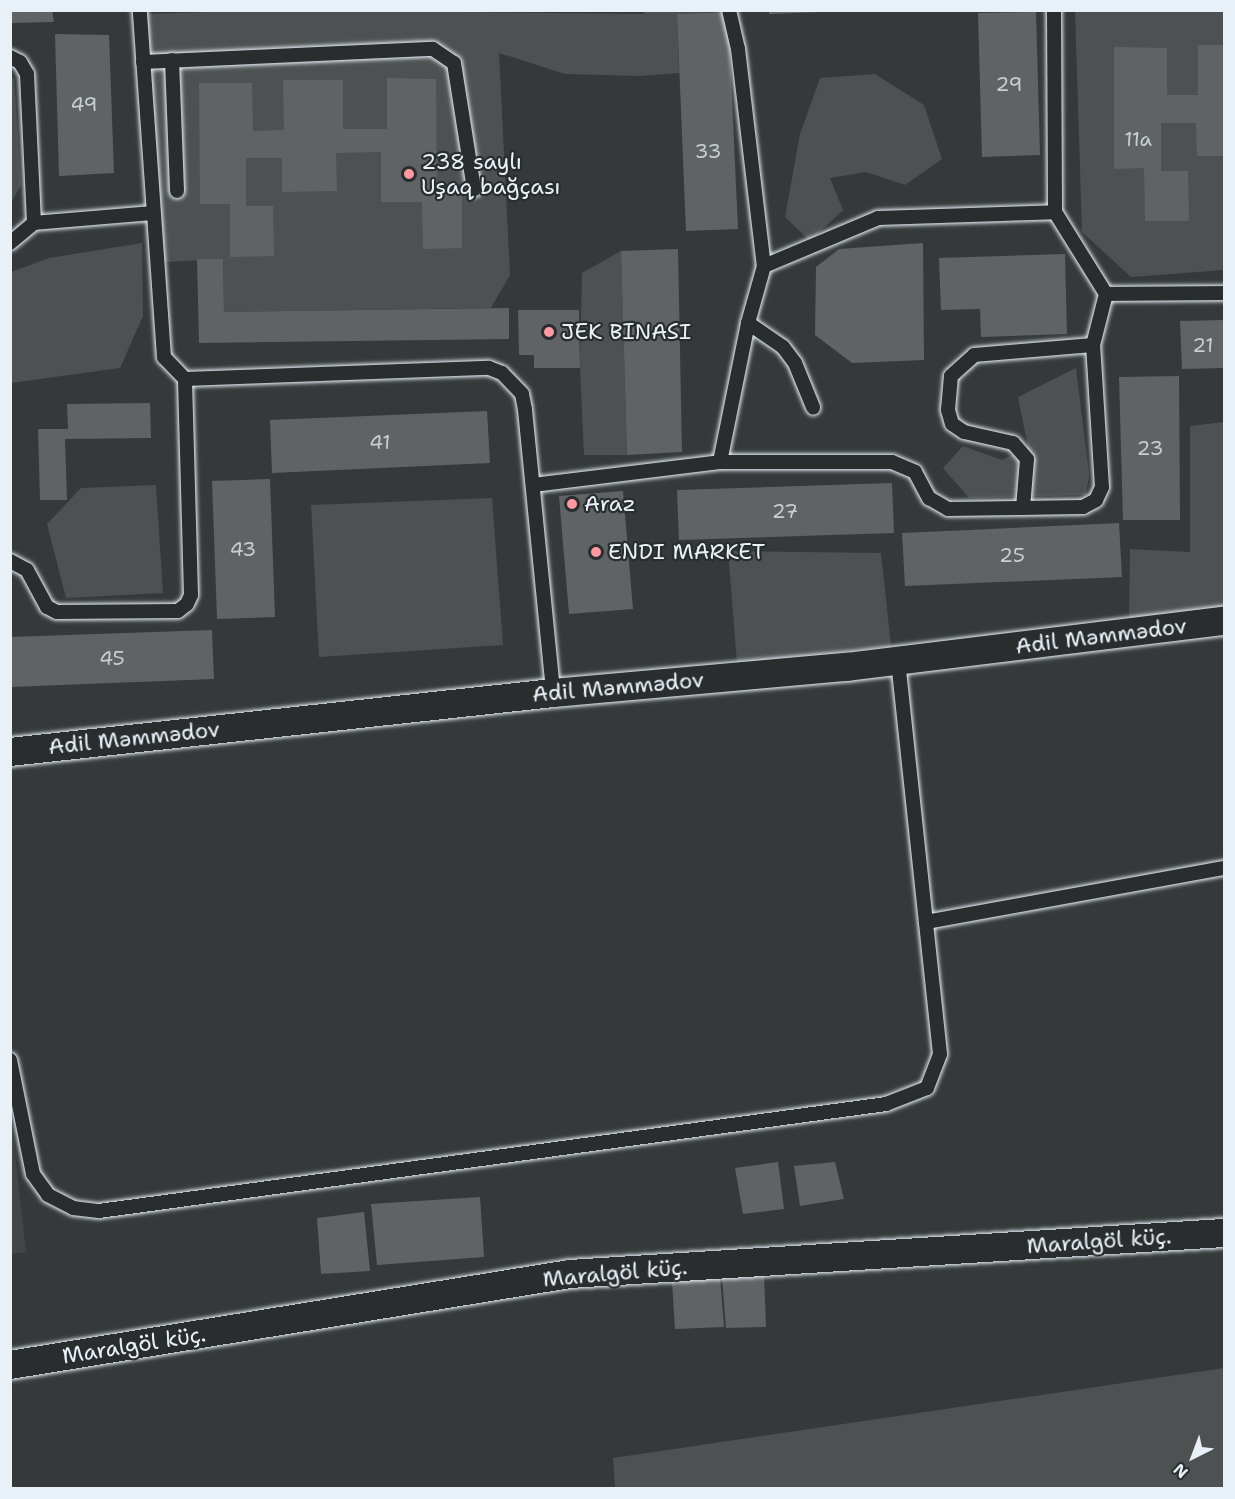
<!DOCTYPE html>
<html>
<head>
<meta charset="utf-8">
<style>
	body { margin:0 }
	#map { position:relative; width:1235px; height:1499px; overflow:hidden; background:#35393a; font-family:"Shantell Sans",sans-serif }
	div>[style] { position:absolute }
	.built>* { inset:0; background:#424647 }
	.green>* { inset:0; background:#4d5152 }
	.building>* { inset:0; background:#5f6365 }
	.roads { filter:drop-shadow(0 0 2px #e8f1f8) drop-shadow(0 0 2px #e8f1f8) }
	.service>* { height:14px; margin:-7px; padding:0 7px; transform-origin:7px; border-radius:7px; background:#2a2d2e }
	.minor>* { height:28px; margin:-14px; padding:0 14px; transform-origin:14px; border-radius:14px; background:#2a2d2e }
	.dots>* { width:16px; height:16px; translate:-50% -50%; box-sizing:border-box; border:3px solid #2a2d2e; border-radius:50% }
	span { translate:-50% -50%; white-space:nowrap; text-align:center; line-height:1.15; -webkit-text-stroke:4.5px #2a2d2e; paint-order:stroke }
	.number-label { font-size:20px; color:#c6ced3 }
	.number-label span { -webkit-text-stroke-width:0 }
	.poi-label { font-size:22px; color:#e8f1f8 }
	.left { translate:0 -50%; text-align:left }
	.street-label { font-size:22px; color:#e8f1f8 }
	.frame { position:absolute; inset:0; border:12px solid #e8f1f8; pointer-events:none }
	.north { position:absolute; left:1163px; top:1427px; width:60px; height:60px; -webkit-text-stroke:4px #2a2d2e; paint-order:stroke; rotate:222deg; font-size:16px; font-weight:700; line-height:24px; text-align:center; color:#e8f1f8 }
	.north::after { content:''; display:block; margin:auto; width:21px; height:27px; background:#e8f1f8; clip-path:polygon(50% 0,100% 100%,50% 72%,0 100%) }
</style>
</head>
<body>
<div id="map">
	<div class="built">
		<i style="clip-path:polygon(10px 1108px,26px 1252px,11px 1254px,10px 1254px)"></i>
	</div>
	<div class="green">
		<i style="clip-path:polygon(264px 10px,644px 14px,645px 10px,728px 11px,677px 14px,679px 73px,640px 76px,565px 74px,499px 53px,510px 275px,491px 308px,224px 312px,223px 259px,164px 262px,146px 14px)"></i>
		<i style="clip-path:polygon(1075px 11px,1224px 11px,1224px 270px,1131px 277px,1082px 232px)"></i>
		<i style="clip-path:polygon(875px 74px,924px 105px,942px 159px,905px 185px,866px 172px,830px 178px,843px 210px,810px 241px,785px 217px,800px 134px,820px 78px)"></i>
		<i style="clip-path:polygon(11px 78px,14px 78px,21px 185px,11px 203px)"></i>
		<i style="clip-path:polygon(142px 243px,143px 316px,120px 368px,11px 383px,11px 272px,49px 258px)"></i>
		<i style="clip-path:polygon(621px 251px,627px 455px,584px 455px,580px 368px,582px 273px)"></i>
		<i style="clip-path:polygon(1076px 368px,1089px 474px,1086px 495px,969px 498px,943px 468px,963px 446px,1002px 460px,1028px 447px,1018px 397px)"></i>
		<i style="clip-path:polygon(1224px 422px,1224px 608px,1129px 620px,1130px 549px,1190px 552px,1190px 426px)"></i>
		<i style="clip-path:polygon(156px 485px,163px 593px,66px 598px,47px 524px,81px 488px)"></i>
		<i style="clip-path:polygon(492px 498px,503px 645px,319px 657px,311px 505px)"></i>
		<i style="clip-path:polygon(728px 551px,881px 553px,891px 646px,737px 663px)"></i>
		<i style="clip-path:polygon(1224px 1368px,1224px 1488px,615px 1488px,613px 1458px)"></i>
	</div>
	<div class="building">
		<i style="clip-path:polygon(10px 10px,52px 10px,54px 22px,10px 23px)"></i>
		<i style="clip-path:polygon(769px 10px,821px 10px,821px 12px,769px 14px)"></i>
		<i style="clip-path:polygon(728px 12px,738px 229px,686px 231px,677px 14px)"></i>
		<i style="clip-path:polygon(1036px 12px,1040px 155px,982px 157px,978px 13px)"></i>
		<i style="clip-path:polygon(55px 34px,109px 35px,114px 173px,59px 176px)"></i>
		<i style="clip-path:polygon(1198px 45px,1224px 45px,1224px 156px,1197px 156px,1196px 123px,1161px 123px,1161px 171px,1188px 171px,1189px 221px,1145px 221px,1144px 168px,1114px 169px,1114px 47px,1167px 48px,1167px 95px,1198px 95px)"></i>
		<i style="clip-path:polygon(387px 78px,436px 79px,437px 190px,462px 190px,462px 248px,423px 249px,422px 202px,381px 202px,381px 152px,336px 153px,337px 191px,282px 192px,282px 158px,246px 158px,246px 206px,273px 206px,274px 256px,230px 257px,230px 204px,200px 204px,199px 83px,252px 83px,253px 131px,284px 130px,283px 80px,343px 80px,343px 129px,387px 129px)"></i>
		<i style="clip-path:polygon(923px 243px,924px 360px,852px 363px,815px 335px,816px 267px,839px 249px)"></i>
		<i style="clip-path:polygon(678px 249px,682px 452px,627px 455px,621px 251px)"></i>
		<i style="clip-path:polygon(1065px 254px,1067px 334px,981px 337px,980px 309px,941px 310px,939px 258px)"></i>
		<i style="clip-path:polygon(197px 259px,223px 259px,224px 312px,509px 308px,509px 339px,199px 343px)"></i>
		<i style="clip-path:polygon(518px 310px,579px 310px,580px 368px,534px 368px,534px 355px,519px 355px)"></i>
		<i style="clip-path:polygon(1224px 320px,1224px 368px,1182px 369px,1180px 321px)"></i>
		<i style="clip-path:polygon(1179px 376px,1180px 520px,1123px 520px,1119px 377px)"></i>
		<i style="clip-path:polygon(150px 403px,151px 438px,65px 439px,67px 500px,40px 500px,38px 429px,68px 429px,67px 404px)"></i>
		<i style="clip-path:polygon(487px 411px,490px 463px,272px 473px,270px 420px)"></i>
		<i style="clip-path:polygon(270px 479px,275px 617px,217px 619px,212px 481px)"></i>
		<i style="clip-path:polygon(892px 483px,894px 533px,679px 540px,677px 490px)"></i>
		<i style="clip-path:polygon(623px 491px,633px 609px,569px 614px,559px 496px)"></i>
		<i style="clip-path:polygon(1119px 523px,1122px 577px,905px 586px,902px 533px)"></i>
		<i style="clip-path:polygon(212px 630px,214px 679px,10px 687px,10px 637px)"></i>
		<i style="clip-path:polygon(778px 1162px,784px 1209px,743px 1214px,735px 1168px)"></i>
		<i style="clip-path:polygon(835px 1162px,844px 1199px,800px 1206px,794px 1166px)"></i>
		<i style="clip-path:polygon(480px 1197px,484px 1257px,377px 1265px,371px 1204px)"></i>
		<i style="clip-path:polygon(364px 1212px,370px 1271px,321px 1274px,317px 1218px)"></i>
		<i style="clip-path:polygon(764px 1275px,766px 1327px,726px 1328px,722px 1277px)"></i>
		<i style="clip-path:polygon(720px 1277px,724px 1327px,675px 1329px,672px 1281px)"></i>
	</div>
	<div class="roads">
		<div class="service">
			<i style="left:729px;top:10px;width:40px;rotate:77deg"></i>
			<i style="left:738px;top:49px;width:219px;rotate:83.2deg"></i>
			<i style="left:1054px;top:10px;width:202px;rotate:89.7deg"></i>
			<i style="left:10px;top:57px;width:11px;rotate:27deg"></i>
			<i style="left:20px;top:62px;width:14px;rotate:60deg"></i>
			<i style="left:27px;top:74px;width:149px;rotate:87.3deg"></i>
			<i style="left:172px;top:60px;width:131px;rotate:87.8deg"></i>
			<i style="left:143px;top:62px;width:290px;rotate:-2.6deg"></i>
			<i style="left:433px;top:49px;width:25px;rotate:34deg"></i>
			<i style="left:454px;top:63px;width:128px;rotate:81deg"></i>
			<i style="left:10px;top:243px;width:31px;rotate:-40deg"></i>
			<i style="left:34px;top:223px;width:118px;rotate:-4.8deg"></i>
			<i style="left:748px;top:323px;width:42px;rotate:34.4deg"></i>
			<i style="left:783px;top:347px;width:20px;rotate:53deg"></i>
			<i style="left:795px;top:363px;width:48px;rotate:67.8deg"></i>
			<i style="left:185px;top:379px;width:304px;rotate:-2.1deg"></i>
			<i style="left:489px;top:368px;width:14px;rotate:21deg"></i>
			<i style="left:502px;top:373px;width:29px;rotate:46deg"></i>
			<i style="left:522px;top:394px;width:16px;rotate:79deg"></i>
			<i style="left:525px;top:410px;width:284px;rotate:84.3deg"></i>
			<i style="left:720px;top:462px;width:142px;rotate:-78.6deg"></i>
			<i style="left:748px;top:323px;width:59px;rotate:-74.3deg"></i>
			<i style="left:764px;top:266px;width:124px;rotate:-22.8deg"></i>
			<i style="left:878px;top:218px;width:177px;rotate:-1.9deg"></i>
			<i style="left:1055px;top:212px;width:97px;rotate:58.1deg"></i>
			<i style="left:533px;top:485px;width:188px;rotate:-7deg"></i>
			<i style="left:720px;top:462px;width:172px"></i>
			<i style="left:892px;top:462px;width:25px;rotate:23deg"></i>
			<i style="left:915px;top:472px;width:30px;rotate:62deg"></i>
			<i style="left:929px;top:498px;width:22px;rotate:30deg"></i>
			<i style="left:948px;top:509px;width:135px;rotate:-0.8deg"></i>
			<i style="left:1083px;top:507px;width:15px;rotate:-28deg"></i>
			<i style="left:1096px;top:500px;width:14px;rotate:-65deg"></i>
			<i style="left:1102px;top:487px;width:142px;rotate:-93.6deg"></i>
			<i style="left:1093px;top:345px;width:53px;rotate:-75.7deg"></i>
			<i style="left:1106px;top:294px;width:118px;rotate:-0.5deg"></i>
			<i style="left:1023px;top:508px;width:49px;rotate:-85.3deg"></i>
			<i style="left:1027px;top:459px;width:21px;rotate:-131deg"></i>
			<i style="left:1013px;top:443px;width:50px;rotate:-167.3deg"></i>
			<i style="left:964px;top:432px;width:14px;rotate:-146deg"></i>
			<i style="left:952px;top:424px;width:15px;rotate:-106deg"></i>
			<i style="left:948px;top:410px;width:34px;rotate:-85deg"></i>
			<i style="left:951px;top:376px;width:31px;rotate:-42deg"></i>
			<i style="left:974px;top:355px;width:119px;rotate:-4.8deg"></i>
			<i style="left:10px;top:561px;width:19px;rotate:28deg"></i>
			<i style="left:27px;top:570px;width:42px;rotate:61.6deg"></i>
			<i style="left:47px;top:607px;width:11px;rotate:27deg"></i>
			<i style="left:57px;top:612px;width:121px;rotate:-0.5deg"></i>
			<i style="left:178px;top:611px;width:11px;rotate:-38deg"></i>
			<i style="left:187px;top:604px;width:10px;rotate:-66deg"></i>
			<i style="left:191px;top:595px;width:216px;rotate:-91.6deg"></i>
			<i style="left:185px;top:379px;width:30px;rotate:-134deg"></i>
			<i style="left:164px;top:357px;width:348px;rotate:-94deg"></i>
			<i style="left:926px;top:922px;width:303px;rotate:-10.3deg"></i>
			<i style="left:10px;top:1060px;width:116px;rotate:78.6deg"></i>
			<i style="left:33px;top:1174px;width:26px;rotate:54deg"></i>
			<i style="left:48px;top:1195px;width:28px;rotate:27deg"></i>
			<i style="left:73px;top:1208px;width:26px;rotate:7deg"></i>
			<i style="left:99px;top:1211px;width:794px;rotate:-7.74deg"></i>
			<i style="left:886px;top:1104px;width:44px;rotate:-21.3deg"></i>
			<i style="left:927px;top:1088px;width:36px;rotate:-69deg"></i>
			<i style="left:940px;top:1054px;width:396px;rotate:-96.1deg"></i>
		</div>
		<div class="minor">
			<i style="left:10px;top:752px;width:546px;rotate:-6.2deg"></i>
			<i style="left:553px;top:693px;width:295px;rotate:-5.1deg"></i>
			<i style="left:847px;top:667px;width:380px;rotate:-7deg"></i>
			<i style="left:10px;top:1365px;width:567px;rotate:-9.23deg"></i>
			<i style="left:570px;top:1274px;width:655px;rotate:-3.59deg"></i>
		</div>
	</div>
	<div class="dots">
		<i style="left:409px;top:174px;background:#ff9aa2"></i>
		<i style="left:549px;top:332px;background:#ff9aa2"></i>
		<i style="left:572px;top:504px;background:#ff9aa2"></i>
		<i style="left:596px;top:552px;background:#ff9aa2"></i>
	</div>
	<div class="number-label">
		<span style="left:1009px;top:84px">29</span>
		<span style="left:84px;top:104px">49</span>
		<span style="left:1138px;top:139px">11a</span>
		<span style="left:708px;top:151px">33</span>
		<span style="left:1203px;top:345px">21</span>
		<span style="left:380px;top:442px">41</span>
		<span style="left:1150px;top:448px">23</span>
		<span style="left:785px;top:511px">27</span>
		<span style="left:243px;top:549px">43</span>
		<span style="left:1012px;top:555px">25</span>
		<span style="left:112px;top:658px">45</span>
	</div>
	<div class="poi-label">
		<span class="left" style="left:421px;top:174px">238 saylı<br>Uşaq bağçası</span>
		<span class="left" style="left:561px;top:332px">JEK BINASI</span>
		<span class="left" style="left:584px;top:504px">Araz</span>
		<span class="left" style="left:608px;top:552px">ENDI MARKET</span>
	</div>
	<div class="street-label">
		<span style="left:1101px;top:636px;rotate:-7deg">Adil Məmmədov</span>
		<span style="left:618px;top:687px;rotate:-5deg">Adil Məmmədov</span>
		<span style="left:134px;top:738px;rotate:-6deg">Adil Məmmədov</span>
		<span style="left:1099px;top:1241px;rotate:-4deg">Maralgöl küç.</span>
		<span style="left:615px;top:1273px;rotate:-5deg">Maralgöl küç.</span>
		<span style="left:134px;top:1345px;rotate:-9deg">Maralgöl küç.</span>
	</div>
	<div class="frame"></div>
	<div class="north">N</div>
</div>
</body>
</html>
